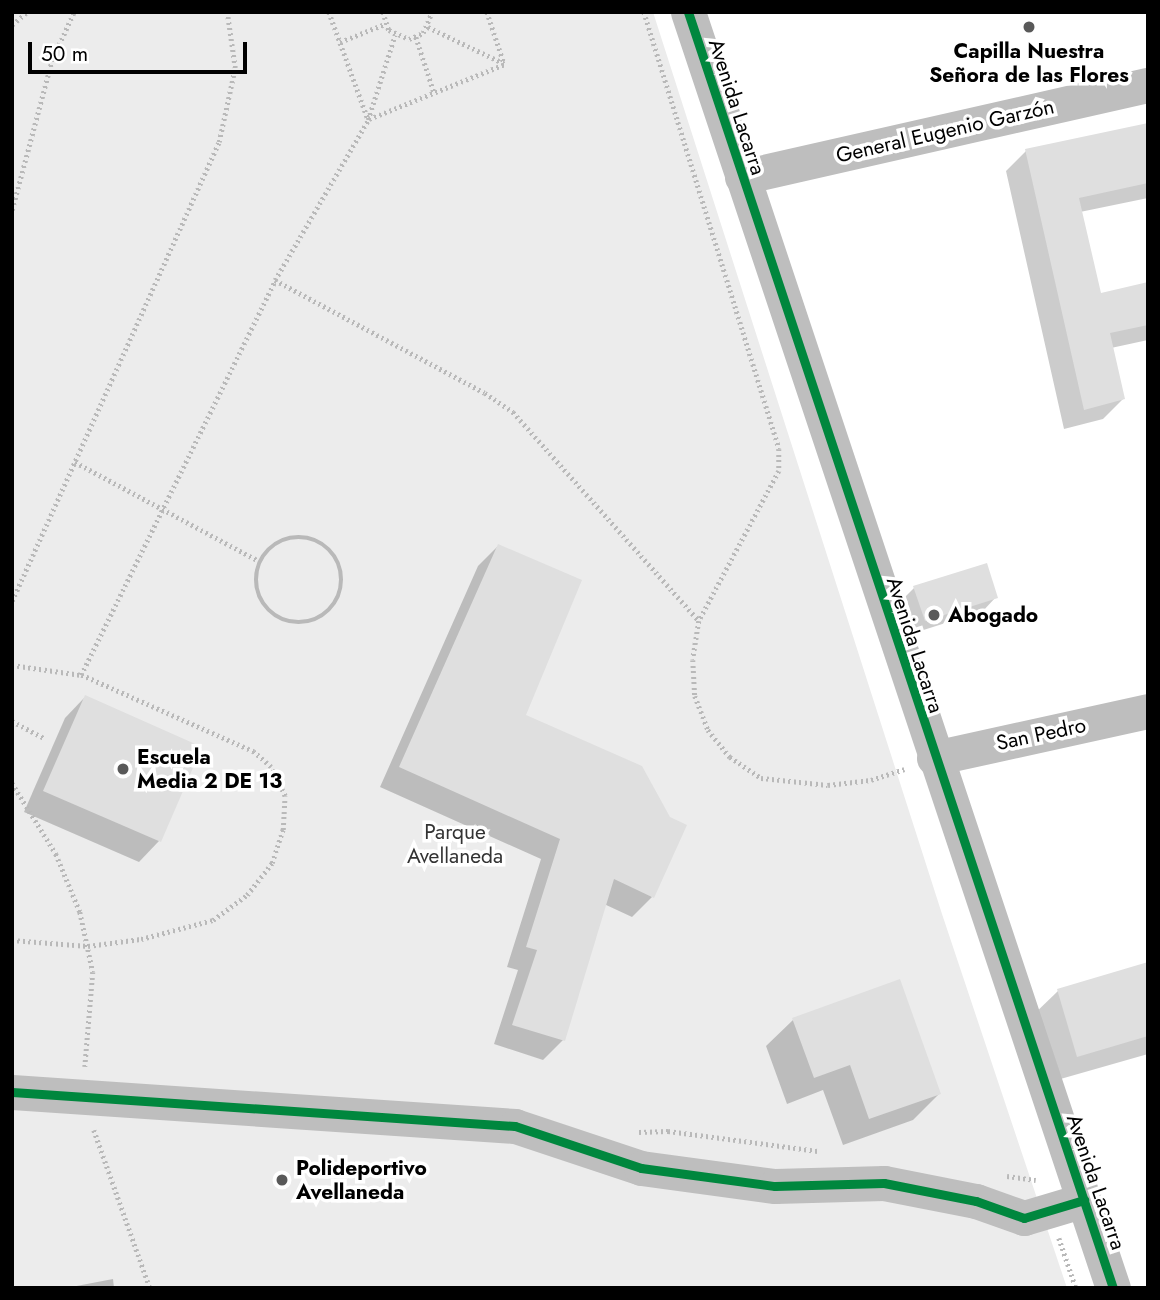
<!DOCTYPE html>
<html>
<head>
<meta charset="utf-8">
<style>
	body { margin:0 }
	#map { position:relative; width:1160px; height:1300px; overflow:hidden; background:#fff; font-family:Jost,sans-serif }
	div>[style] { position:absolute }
	.green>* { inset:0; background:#ececec }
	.shadow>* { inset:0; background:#0003 }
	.building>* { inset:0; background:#dfdfdf }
	.path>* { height:4.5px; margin-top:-2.25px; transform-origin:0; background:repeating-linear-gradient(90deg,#b9b9b9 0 2px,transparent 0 5.5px) }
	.path>.ring { margin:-2.25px; padding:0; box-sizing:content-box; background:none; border:4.5px solid #b9b9b9; border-radius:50% }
	.minor>* { height:35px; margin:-17.5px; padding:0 17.5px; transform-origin:17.5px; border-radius:17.5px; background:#bebebe }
	.cycleway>* { height:9px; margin:-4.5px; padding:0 4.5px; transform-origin:4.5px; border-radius:4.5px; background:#00873e }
	.dots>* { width:19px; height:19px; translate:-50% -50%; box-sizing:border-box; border:4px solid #fff; border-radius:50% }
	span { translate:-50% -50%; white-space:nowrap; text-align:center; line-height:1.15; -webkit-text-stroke:7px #fff; paint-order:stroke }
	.poi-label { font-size:21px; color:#000; font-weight:700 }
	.left { translate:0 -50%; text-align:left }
	.street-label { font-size:21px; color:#000 }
	.park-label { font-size:21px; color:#333 }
	.frame { position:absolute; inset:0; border:14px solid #000; pointer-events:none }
	.scale { position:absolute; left:28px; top:42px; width:219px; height:32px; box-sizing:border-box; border:4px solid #000; border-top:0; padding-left:9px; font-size:21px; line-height:24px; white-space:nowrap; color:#000; -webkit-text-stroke:5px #fff; paint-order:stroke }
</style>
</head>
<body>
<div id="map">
	<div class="green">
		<i style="clip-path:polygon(12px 12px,653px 12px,942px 914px,1067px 1288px,12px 1288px)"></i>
	</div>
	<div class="shadow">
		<i style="clip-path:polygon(1148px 124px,1148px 198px,1080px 212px,1099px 295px,1148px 284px,1148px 340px,1111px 348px,1123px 399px,1103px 419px,1064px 429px,1006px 171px,1026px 151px)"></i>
		<i style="clip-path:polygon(498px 546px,524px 716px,652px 897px,632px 917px,604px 904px,563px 1040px,543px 1060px,494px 1044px,518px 970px,507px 967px,541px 859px,380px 787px,478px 566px)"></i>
		<i style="clip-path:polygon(914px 588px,996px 597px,983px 611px,911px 634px,901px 601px)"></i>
		<i style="clip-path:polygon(85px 697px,200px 748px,159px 841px,139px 862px,24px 812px,65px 718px)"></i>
		<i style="clip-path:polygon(1148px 964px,1148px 1054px,1050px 1082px,1031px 1017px,1058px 991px)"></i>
		<i style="clip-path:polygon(793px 1020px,939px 1094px,913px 1120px,843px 1145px,823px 1090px,787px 1104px,766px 1046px)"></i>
		<i style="clip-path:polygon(113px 1279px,114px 1288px,66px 1288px)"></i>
	</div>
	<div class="building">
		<i style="clip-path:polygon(1148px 123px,1148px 183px,1079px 198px,1101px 293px,1148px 282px,1148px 325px,1110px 333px,1125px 399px,1084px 410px,1025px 149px)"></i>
		<i style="clip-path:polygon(498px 544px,582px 580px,526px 715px,642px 766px,670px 817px,687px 825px,654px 898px,614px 879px,565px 1041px,512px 1025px,537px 950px,526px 947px,560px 839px,399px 767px)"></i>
		<i style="clip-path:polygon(987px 563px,998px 598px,925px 621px,913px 586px)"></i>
		<i style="clip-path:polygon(85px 695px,202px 747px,161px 842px,43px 791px)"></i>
		<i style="clip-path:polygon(1148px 962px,1148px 1036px,1077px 1057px,1057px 989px)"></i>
		<i style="clip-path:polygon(900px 979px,941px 1094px,869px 1119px,850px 1065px,814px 1078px,792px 1018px)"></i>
	</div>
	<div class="path">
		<i style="left:329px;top:12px;width:114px;rotate:70deg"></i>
		<i style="left:383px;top:12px;width:19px;rotate:72deg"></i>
		<i style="left:389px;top:30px;width:22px;rotate:24deg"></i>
		<i style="left:409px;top:39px;width:15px;rotate:-23deg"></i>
		<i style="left:423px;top:33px;width:23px;rotate:-67deg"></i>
		<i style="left:487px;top:12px;width:54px;rotate:71.6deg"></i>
		<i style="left:644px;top:12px;width:457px;rotate:72.8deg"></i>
		<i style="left:779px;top:449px;width:22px;rotate:90deg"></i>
		<i style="left:779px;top:471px;width:170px;rotate:118.1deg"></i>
		<i style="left:699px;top:621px;width:39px;rotate:99deg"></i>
		<i style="left:693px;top:660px;width:36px;rotate:87deg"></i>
		<i style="left:695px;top:696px;width:36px;rotate:69deg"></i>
		<i style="left:708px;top:730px;width:35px;rotate:51deg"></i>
		<i style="left:730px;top:757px;width:37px;rotate:34deg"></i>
		<i style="left:761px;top:778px;width:67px;rotate:6deg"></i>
		<i style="left:828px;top:785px;width:43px;rotate:-6.6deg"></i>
		<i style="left:871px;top:780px;width:35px;rotate:-18deg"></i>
		<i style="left:12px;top:25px;width:20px;rotate:-41deg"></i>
		<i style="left:428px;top:27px;width:85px;rotate:25.7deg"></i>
		<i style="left:416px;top:37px;width:58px;rotate:71.9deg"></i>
		<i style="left:340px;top:42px;width:48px;rotate:-21.8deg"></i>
		<i style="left:369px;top:119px;width:147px;rotate:-22deg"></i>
		<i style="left:12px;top:210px;width:155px;rotate:-75.1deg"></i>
		<i style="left:52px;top:60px;width:53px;rotate:-65.4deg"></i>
		<i style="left:275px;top:280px;width:238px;rotate:28.3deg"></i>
		<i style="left:485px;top:393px;width:34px;rotate:34deg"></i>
		<i style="left:513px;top:412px;width:280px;rotate:48.3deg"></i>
		<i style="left:75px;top:462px;width:209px;rotate:28.3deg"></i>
		<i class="ring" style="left:256px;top:537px;width:81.5px;height:81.5px"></i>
		<i style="left:12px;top:601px;width:504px;rotate:-65.73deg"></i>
		<i style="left:219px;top:142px;width:76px;rotate:-77.8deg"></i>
		<i style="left:235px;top:68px;width:57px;rotate:-98.1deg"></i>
		<i style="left:12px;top:665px;width:70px;rotate:8.2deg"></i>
		<i style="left:81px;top:675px;width:440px;rotate:-63.8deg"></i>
		<i style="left:275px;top:280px;width:185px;rotate:-59.8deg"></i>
		<i style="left:368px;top:120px;width:89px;rotate:-72.4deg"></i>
		<i style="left:12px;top:721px;width:36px;rotate:28deg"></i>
		<i style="left:12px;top:783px;width:84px;rotate:58.2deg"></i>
		<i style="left:56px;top:854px;width:63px;rotate:67.5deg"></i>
		<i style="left:80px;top:912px;width:61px;rotate:77.8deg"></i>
		<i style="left:93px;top:972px;width:95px;rotate:94.8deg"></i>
		<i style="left:12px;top:940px;width:76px;rotate:4.5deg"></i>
		<i style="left:88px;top:946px;width:53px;rotate:-7.5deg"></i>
		<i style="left:141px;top:939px;width:74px;rotate:-14.8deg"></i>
		<i style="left:213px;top:920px;width:42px;rotate:-36.3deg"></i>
		<i style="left:247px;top:895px;width:41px;rotate:-52deg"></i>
		<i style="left:272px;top:863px;width:35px;rotate:-72deg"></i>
		<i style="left:283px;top:830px;width:34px;rotate:-87deg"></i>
		<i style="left:285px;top:796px;width:32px;rotate:-116deg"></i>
		<i style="left:271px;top:767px;width:23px;rotate:-139deg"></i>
		<i style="left:254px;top:752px;width:189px;rotate:-156deg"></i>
		<i style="left:94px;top:1130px;width:168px;rotate:70.5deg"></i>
		<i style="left:639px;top:1132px;width:29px;rotate:-2deg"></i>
		<i style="left:668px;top:1131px;width:151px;rotate:7.6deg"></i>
		<i style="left:1007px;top:1176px;width:29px;rotate:8deg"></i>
		<i style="left:1059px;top:1238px;width:53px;rotate:71.2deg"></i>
	</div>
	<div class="minor">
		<i style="left:688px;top:12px;width:1345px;rotate:71.58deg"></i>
		<i style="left:742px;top:177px;width:416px;rotate:-12.8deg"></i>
		<i style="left:934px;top:758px;width:219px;rotate:-12.4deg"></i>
		<i style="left:12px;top:1092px;width:504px;rotate:3.87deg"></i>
		<i style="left:515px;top:1126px;width:133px;rotate:18.4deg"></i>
		<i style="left:641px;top:1168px;width:135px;rotate:7.7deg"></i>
		<i style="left:775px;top:1186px;width:109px;rotate:-1.6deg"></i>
		<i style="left:884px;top:1183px;width:94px;rotate:11.1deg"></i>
		<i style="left:976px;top:1201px;width:51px;rotate:19.5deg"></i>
		<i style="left:1024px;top:1218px;width:63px;rotate:-16.7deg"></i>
	</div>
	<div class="cycleway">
		<i style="left:688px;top:12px;width:1345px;rotate:71.58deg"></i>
		<i style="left:12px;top:1092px;width:504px;rotate:3.87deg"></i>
		<i style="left:515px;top:1126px;width:133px;rotate:18.4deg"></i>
		<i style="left:641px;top:1168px;width:135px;rotate:7.7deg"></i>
		<i style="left:775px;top:1186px;width:109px;rotate:-1.6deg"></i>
		<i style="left:884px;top:1183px;width:94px;rotate:11.1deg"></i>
		<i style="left:976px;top:1201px;width:51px;rotate:19.5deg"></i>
		<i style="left:1024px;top:1218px;width:63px;rotate:-16.7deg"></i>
	</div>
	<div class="dots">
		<i style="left:1029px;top:27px;background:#595959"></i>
		<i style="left:934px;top:615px;background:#595959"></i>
		<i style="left:123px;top:769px;background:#595959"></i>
		<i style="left:282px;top:1180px;background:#595959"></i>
	</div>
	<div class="poi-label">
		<span style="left:1029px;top:63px">Capilla Nuestra<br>Señora de las Flores</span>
		<span class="left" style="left:948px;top:615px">Abogado</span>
		<span class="left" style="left:137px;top:769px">Escuela<br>Media 2 DE 13</span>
		<span class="left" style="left:296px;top:1180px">Polideportivo<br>Avellaneda</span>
	</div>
	<div class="street-label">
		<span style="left:737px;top:107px;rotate:72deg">Avenida Lacarra</span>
		<span style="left:945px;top:131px;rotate:-13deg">General Eugenio Garzón</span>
		<span style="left:915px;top:645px;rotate:72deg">Avenida Lacarra</span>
		<span style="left:1041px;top:734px;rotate:-12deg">San Pedro</span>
		<span style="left:1096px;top:1182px;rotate:71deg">Avenida Lacarra</span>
	</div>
	<div class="park-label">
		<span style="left:455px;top:844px">Parque<br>Avellaneda</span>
	</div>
	<div class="frame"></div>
	<div class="scale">50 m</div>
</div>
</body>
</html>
